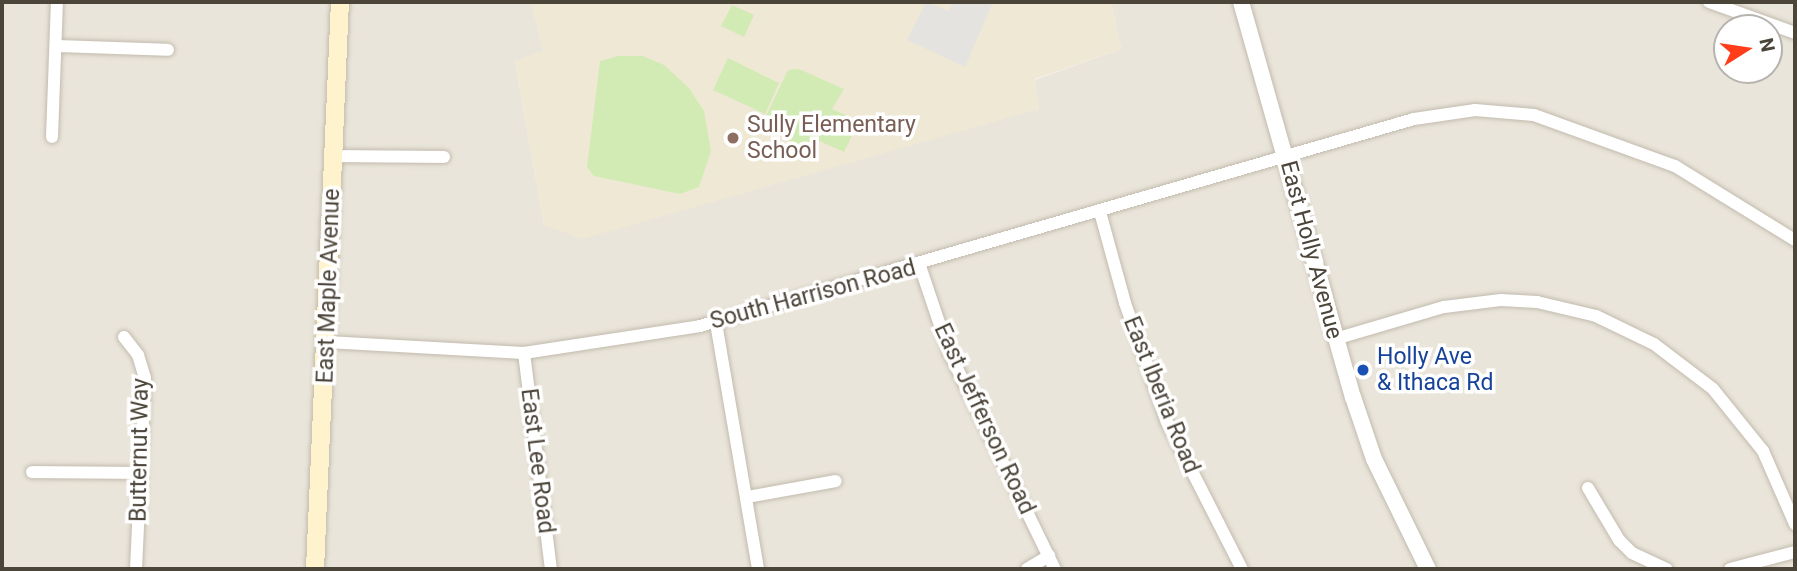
<!DOCTYPE html>
<html>
<head>
<meta charset="utf-8">
<style>
	body { margin:0 }
	#map { position:relative; width:1797px; height:571px; overflow:hidden; background:#f6f3ec; font-family:Roboto,sans-serif }
	div>[style] { position:absolute }
	.residential>* { inset:0; background:#eae5da }
	.education>* { inset:0; background:#efe8d5 }
	.green>* { inset:0; background:#d2ebb4 }
	.parking>* { inset:0; background:#e5e3e0 }
	.roads { filter:drop-shadow(0 0 2px #c2bbae) drop-shadow(0 0 2px #c2bbae) }
	.minor>* { height:12px; margin:-6px; padding:0 6px; transform-origin:6px; border-radius:6px; background:#fff }
	.tertiary>* { height:16px; margin:-8px; padding:0 8px; transform-origin:8px; border-radius:8px; background:#fff }
	.secondary>* { height:18px; margin:-9px; padding:0 9px; transform-origin:9px; border-radius:9px; background:#fff3cd }
	.dots>* { width:19px; height:19px; translate:-50% -50%; box-sizing:border-box; border:4px solid #fff; border-radius:50% }
	span { translate:-50% -50%; white-space:nowrap; text-align:center; line-height:1.15; -webkit-text-stroke:7px #fff; paint-order:stroke }
	.education-label { font-size:23px; color:#785e54 }
	.left { translate:0 -50%; text-align:left }
	.street-label { font-size:23px; color:#4b4439 }
	.transit-label { font-size:23px; color:#164399 }
	.frame { position:absolute; inset:0; border:4px solid #4b4439; pointer-events:none }
	.north { position:absolute; left:1713px; top:14px; width:70px; height:70px; box-sizing:border-box; background:#fff; border:2px solid #b7b4b0; border-radius:50%; rotate:78deg; font-size:19px; font-weight:700; line-height:28px; text-align:center; color:#4b4439 }
	.north::after { content:''; display:block; margin:auto; width:24px; height:32px; background:#ff3d1a; clip-path:polygon(50% 0,100% 100%,50% 72%,0 100%) }
</style>
</head>
<body>
<div id="map">
	<div class="residential">
		<i style="clip-path:polygon(evenodd,2px 2px,531px 2px,544px 51px,515px 62px,544px 225px,1039px 109px,1035px 80px,1121px 49px,1111px 2px,1795px 2px,1795px 569px,2px 569px,2px 2px,1727px 28px,1769px 28px,1769px 70px,1727px 70px,1727px 28px)"></i>
	</div>
	<div class="education">
		<i style="clip-path:polygon(531px 2px,1111px 2px,1121px 49px,1035px 79px,1039px 109px,582px 239px,544px 225px,515px 61px,544px 51px)"></i>
	</div>
	<div class="green">
		<i style="clip-path:polygon(732px 5px,754px 15px,744px 37px,721px 26px)"></i>
		<i style="clip-path:polygon(618px 56px,643px 56px,664px 65px,689px 88px,704px 111px,711px 151px,699px 187px,680px 194px,594px 176px,587px 167px,600px 61px)"></i>
		<i style="clip-path:polygon(728px 58px,779px 83px,765px 114px,713px 90px)"></i>
		<i style="clip-path:polygon(799px 69px,844px 89px,804px 156px,766px 116px,788px 70px)"></i>
		<i style="clip-path:polygon(832px 109px,859px 121px,844px 152px,817px 140px)"></i>
	</div>
	<div class="parking">
		<i style="clip-path:polygon(926px 2px,949px 11px,953px 2px,993px 2px,965px 67px,907px 40px)"></i>
	</div>
	<div class="roads">
		<div class="minor">
			<i style="left:1709px;top:2px;width:91px;rotate:19.8deg"></i>
			<i style="left:56px;top:46px;width:112px;rotate:2deg"></i>
			<i style="left:52px;top:137px;width:135px;rotate:-87.9deg"></i>
			<i style="left:334px;top:156px;width:110px;rotate:0.5deg"></i>
			<i style="left:1100px;top:212px;width:94px;rotate:74.6deg"></i>
			<i style="left:1125px;top:303px;width:126px;rotate:70.6deg"></i>
			<i style="left:1167px;top:422px;width:165px;rotate:63deg"></i>
			<i style="left:920px;top:266px;width:91px;rotate:71.4deg"></i>
			<i style="left:949px;top:352px;width:242px;rotate:64deg"></i>
			<i style="left:716px;top:323px;width:250px;rotate:80.3deg"></i>
			<i style="left:124px;top:337px;width:23px;rotate:52deg"></i>
			<i style="left:138px;top:355px;width:24px;rotate:73deg"></i>
			<i style="left:145px;top:378px;width:191px;rotate:92.7deg"></i>
			<i style="left:1335px;top:339px;width:114px;rotate:-16.4deg"></i>
			<i style="left:1444px;top:307px;width:57px;rotate:-7deg"></i>
			<i style="left:1501px;top:300px;width:36px;rotate:3deg"></i>
			<i style="left:1537px;top:302px;width:61px;rotate:13.3deg"></i>
			<i style="left:1596px;top:316px;width:64px;rotate:25.8deg"></i>
			<i style="left:1654px;top:344px;width:74px;rotate:37.3deg"></i>
			<i style="left:1713px;top:389px;width:80px;rotate:51.1deg"></i>
			<i style="left:1763px;top:451px;width:80px;rotate:66.3deg"></i>
			<i style="left:327px;top:342px;width:197px;rotate:3.2deg"></i>
			<i style="left:524px;top:353px;width:178px;rotate:-8.7deg"></i>
			<i style="left:700px;top:326px;width:743px;rotate:-16.17deg"></i>
			<i style="left:1414px;top:119px;width:62px;rotate:-8.4deg"></i>
			<i style="left:1475px;top:110px;width:59px;rotate:4.8deg"></i>
			<i style="left:1534px;top:115px;width:150px;rotate:19.9deg"></i>
			<i style="left:1675px;top:166px;width:141px;rotate:31.7deg"></i>
			<i style="left:524px;top:353px;width:218px;rotate:82.9deg"></i>
			<i style="left:32px;top:472px;width:109px;rotate:0.5deg"></i>
			<i style="left:1588px;top:488px;width:61px;rotate:59.2deg"></i>
			<i style="left:1619px;top:540px;width:18px;rotate:45deg"></i>
			<i style="left:1632px;top:553px;width:38px;rotate:25deg"></i>
			<i style="left:747px;top:497px;width:90px;rotate:-10.2deg"></i>
			<i style="left:1027px;top:569px;width:26px;rotate:-31deg"></i>
			<i style="left:1730px;top:569px;width:67px;rotate:-14.7deg"></i>
		</div>
		<div class="tertiary">
			<i style="left:1241px;top:2px;width:411px;rotate:74.2deg"></i>
			<i style="left:1353px;top:397px;width:65px;rotate:71.3deg"></i>
			<i style="left:1374px;top:459px;width:123px;rotate:63.9deg"></i>
		</div>
		<div class="secondary">
			<i style="left:315px;top:569px;width:568px;rotate:-87.48deg"></i>
		</div>
	</div>
	<div class="dots">
		<i style="left:733px;top:138px;background:#8d6e63"></i>
		<i style="left:1363px;top:370px;background:#1a4fb4"></i>
	</div>
	<div class="education-label">
		<span class="left" style="left:747px;top:138px">Sully Elementary<br>School</span>
	</div>
	<div class="street-label">
		<span style="left:1311px;top:250px;rotate:75deg">East Holly Avenue</span>
		<span style="left:329px;top:286px;rotate:-88deg">East Maple Avenue</span>
		<span style="left:813px;top:295px;rotate:-15deg">South Harrison Road</span>
		<span style="left:1161px;top:395px;rotate:68deg">East Iberia Road</span>
		<span style="left:984px;top:419px;rotate:65deg">East Jefferson Road</span>
		<span style="left:140px;top:450px;rotate:-89deg">Butternut Way</span>
		<span style="left:537px;top:461px;rotate:83deg">East Lee Road</span>
	</div>
	<div class="transit-label">
		<span class="left" style="left:1377px;top:370px">Holly Ave<br>&amp; Ithaca Rd</span>
	</div>
	<div class="frame"></div>
	<div class="north">N</div>
</div>
</body>
</html>
